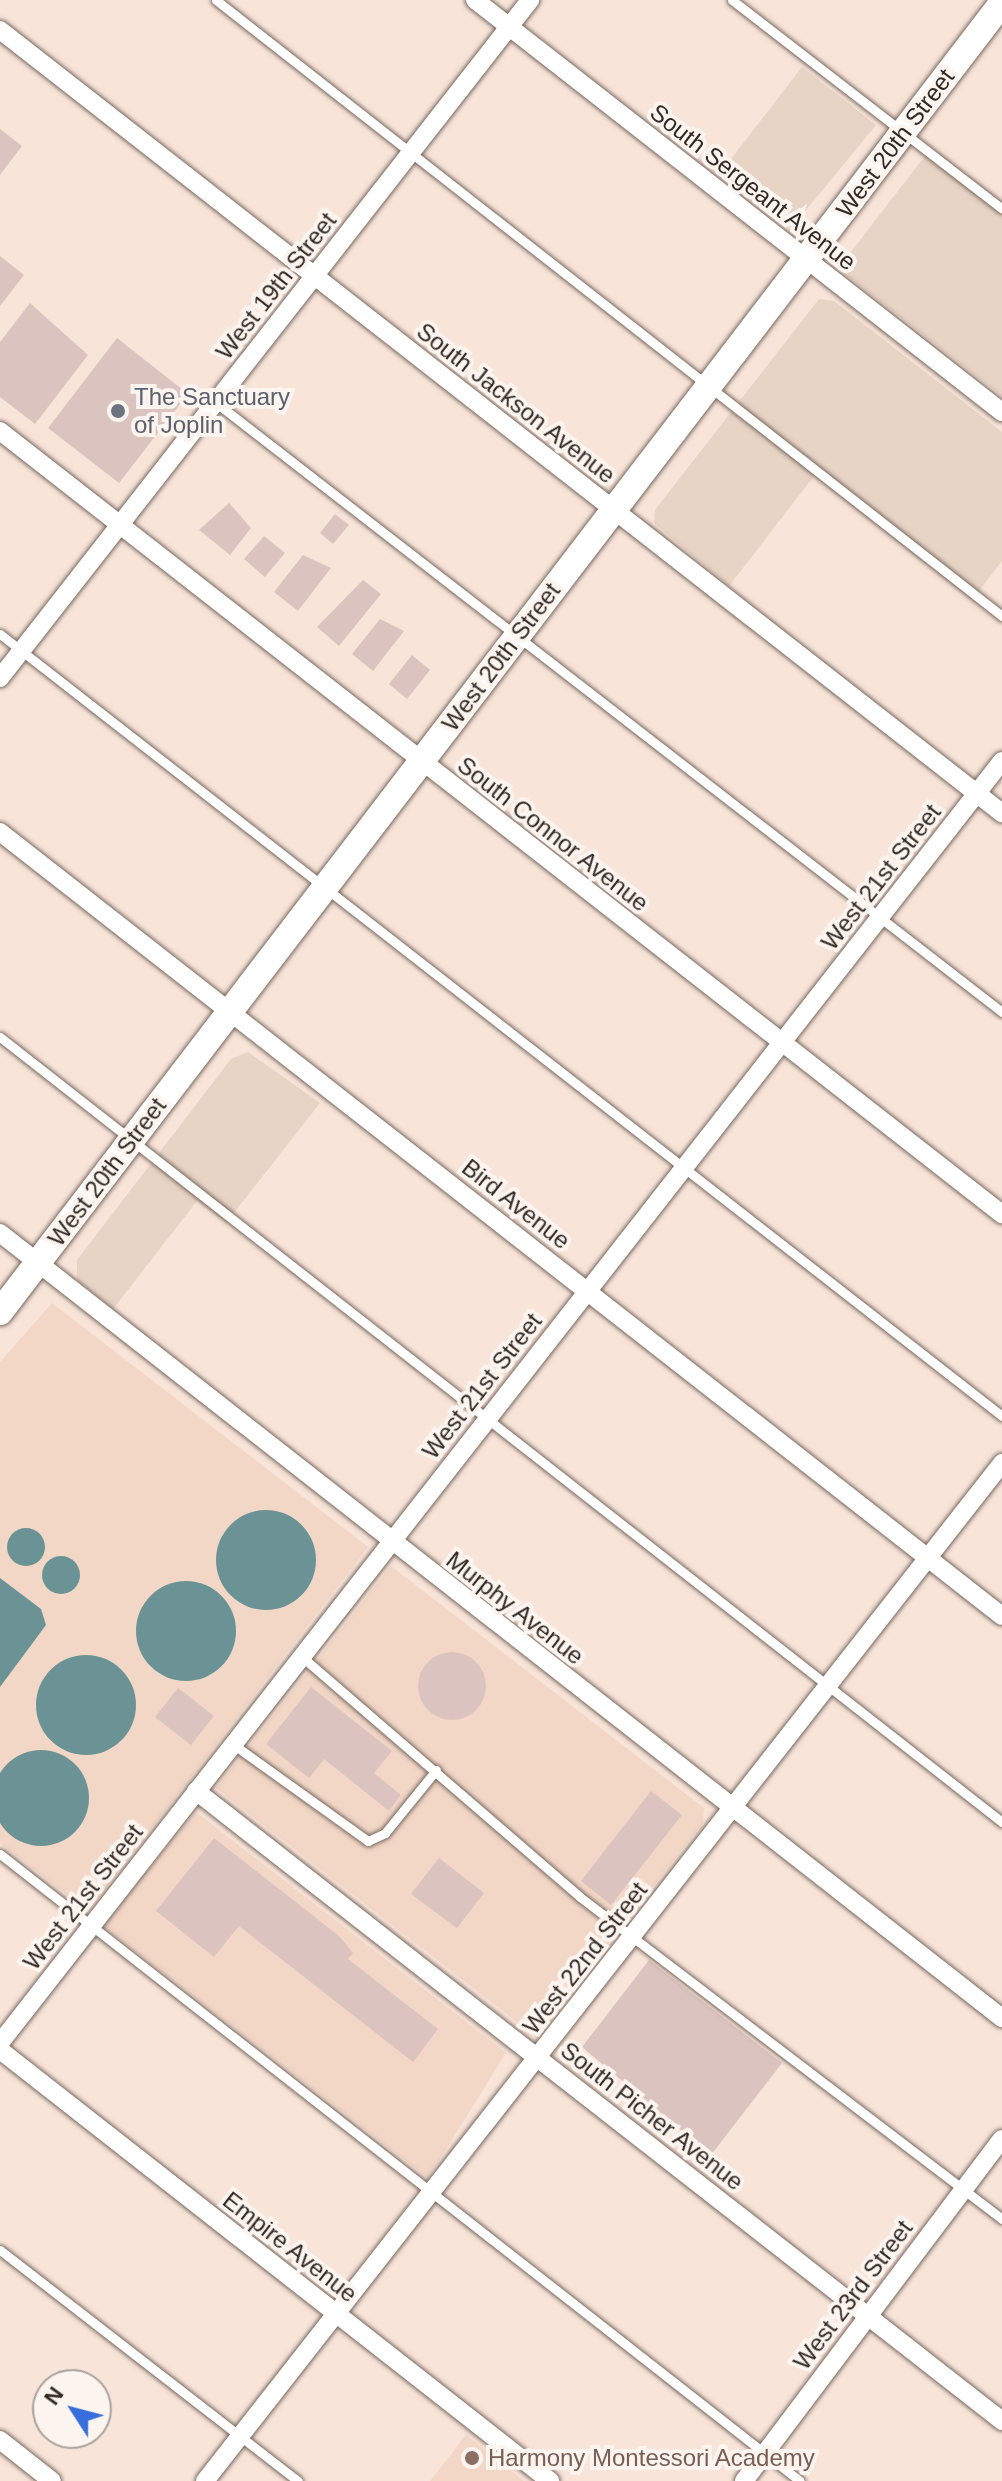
<!DOCTYPE html>
<html>
<head>
<meta charset="utf-8">
<style>
	body { margin:0 }
	#map { position:relative; width:1002px; height:2481px; overflow:hidden; background:#f8e4d9; font-family:Arial,sans-serif }
	div>[style] { position:absolute }
	.commercial>* { inset:0; background:#e7d4c5 }
	.built>* { inset:0; background:#f2d7c7 }
	.water>* { inset:0; background:#6b9396 }
	.round { border-radius:50% }
	.building>* { inset:0; background:#dbc4bf }
	.roads { filter:drop-shadow(0 0 2px #78675d) drop-shadow(0 0 2px #78675d) }
	.lane>* { height:9px; margin:-4.5px; padding:0 4.5px; transform-origin:4.5px; border-radius:4.5px; background:#fff }
	.street>* { height:18px; margin:-9px; padding:0 9px; transform-origin:9px; border-radius:9px; background:#fff }
	.secondary>* { height:26px; margin:-13px; padding:0 13px; transform-origin:13px; border-radius:13px; background:#fff }
	.dots>* { width:22px; height:22px; translate:-50% -50%; box-sizing:border-box; border:4px solid #fcf4ef; border-radius:50% }
	span { translate:-50% -50%; white-space:nowrap; text-align:center; line-height:1.15; -webkit-text-stroke:8px #fcf4ef; paint-order:stroke }
	.street-label { font-size:24px; color:#312925 }
	.worship-label { font-size:24px; color:#5b616d }
	.left { translate:0 -50%; text-align:left }
	.education-label { font-size:24px; color:#785e54 }
	.north { position:absolute; left:32px; top:2369px; width:80px; height:80px; box-sizing:border-box; background:#fcf4ef; border:2px solid #aba39e; border-radius:50%; rotate:306deg; font-size:22px; font-weight:700; line-height:32px; text-align:center; color:#312925 }
	.north::after { content:''; display:block; margin:auto; width:28px; height:36px; background:#386ddd; clip-path:polygon(50% 0,100% 100%,50% 72%,0 100%) }
</style>
</head>
<body>
<div id="map">
	<div class="commercial">
		<i style="clip-path:polygon(802px 67px,876px 125px,792px 227px,718px 176px)"></i>
		<i style="clip-path:polygon(931px 148px,1002px 202px,1002px 396px,844px 273px,844px 261px)"></i>
		<i style="clip-path:polygon(819px 299px,834px 301px,1002px 432px,1002px 561px,972px 600px,814px 476px,729px 586px,654px 523px,655px 510px)"></i>
		<i style="clip-path:polygon(248px 1052px,320px 1103px,226px 1223px,197px 1201px,113px 1309px,77px 1280px,77px 1260px,231px 1059px)"></i>
	</div>
	<div class="built">
		<i style="clip-path:polygon(52px 1303px,368px 1547px,88px 1911px,0 1843px,0 1362px)"></i>
		<i style="clip-path:polygon(391px 1566px,704px 1808px,703px 1823px,535px 2036px,216px 1788px)"></i>
		<i style="clip-path:polygon(196px 1812px,506px 2053px,428px 2178px,103px 1926px)"></i>
		<i style="clip-path:polygon(466px 2435px,524px 2481px,430px 2481px)"></i>
	</div>
	<div class="water">
		<i class="round" style="left:216px;top:1510px;width:100px;height:100px"></i>
		<i class="round" style="left:7px;top:1528px;width:38px;height:38px"></i>
		<i class="round" style="left:42px;top:1556px;width:38px;height:38px"></i>
		<i style="clip-path:polygon(0 1578px,41px 1609px,46px 1625px,0 1687px)"></i>
		<i class="round" style="left:136px;top:1581px;width:100px;height:100px"></i>
		<i class="round" style="left:36px;top:1655px;width:100px;height:100px"></i>
		<i class="round" style="left:-7px;top:1750px;width:96px;height:96px"></i>
	</div>
	<div class="building">
		<i style="clip-path:polygon(0 129px,22px 146px,0 175px)"></i>
		<i style="clip-path:polygon(0 256px,24px 275px,0 306px)"></i>
		<i style="clip-path:polygon(30px 303px,88px 355px,35px 424px,0 397px,0 342px)"></i>
		<i style="clip-path:polygon(117px 338px,188px 394px,119px 483px,48px 428px)"></i>
		<i style="clip-path:polygon(229px 503px,251px 528px,230px 555px,199px 530px)"></i>
		<i style="clip-path:polygon(335px 514px,349px 525px,333px 544px,320px 533px)"></i>
		<i style="clip-path:polygon(264px 536px,285px 553px,265px 577px,244px 559px)"></i>
		<i style="clip-path:polygon(303px 555px,331px 568px,298px 611px,274px 592px)"></i>
		<i style="clip-path:polygon(363px 580px,381px 594px,339px 646px,317px 627px)"></i>
		<i style="clip-path:polygon(380px 619px,404px 631px,373px 671px,352px 654px)"></i>
		<i style="clip-path:polygon(412px 655px,430px 670px,407px 699px,389px 684px)"></i>
		<i class="round" style="left:418px;top:1652px;width:68px;height:68px"></i>
		<i style="clip-path:polygon(311px 1687px,392px 1751px,374px 1773px,401px 1795px,389px 1811px,324px 1759px,309px 1778px,266px 1744px)"></i>
		<i style="clip-path:polygon(178px 1688px,214px 1716px,191px 1745px,155px 1717px)"></i>
		<i style="clip-path:polygon(651px 1791px,682px 1815px,611px 1905px,581px 1881px)"></i>
		<i style="clip-path:polygon(214px 1838px,339px 1936px,353px 1953px,348px 1959px,438px 2029px,413px 2062px,239px 1926px,214px 1957px,156px 1911px)"></i>
		<i style="clip-path:polygon(439px 1858px,484px 1893px,457px 1928px,411px 1894px)"></i>
		<i style="clip-path:polygon(649px 1960px,782px 2063px,711px 2155px,582px 2047px)"></i>
	</div>
	<div class="roads">
		<div class="lane">
			<i style="left:216px;top:0;width:999px;rotate:38.09deg"></i>
			<i style="left:732px;top:0;width:341px;rotate:37.7deg"></i>
			<i style="left:215px;top:402px;width:996px;rotate:37.78deg"></i>
			<i style="left:0;top:634px;width:1271px;rotate:37.97deg"></i>
			<i style="left:0;top:1037px;width:1273px;rotate:38.08deg"></i>
			<i style="left:301px;top:1656px;width:369px;rotate:40.8deg"></i>
			<i style="left:580px;top:1897px;width:531px;rotate:37.34deg"></i>
			<i style="left:234px;top:1745px;width:165px;rotate:35.6deg"></i>
			<i style="left:368px;top:1841px;width:19px;rotate:-25deg"></i>
			<i style="left:385px;top:1833px;width:81px;rotate:-51deg"></i>
			<i style="left:0;top:1854px;width:1016px;rotate:38.09deg"></i>
			<i style="left:0;top:2250px;width:377px;rotate:37.8deg"></i>
		</div>
		<div class="street">
			<i style="left:475px;top:0;width:669px;rotate:38.02deg"></i>
			<i style="left:0;top:30px;width:1272px;rotate:38.01deg"></i>
			<i style="left:0;top:431px;width:1272px;rotate:38.01deg"></i>
			<i style="left:0;top:678px;width:861px;rotate:-51.98deg"></i>
			<i style="left:0;top:832px;width:1272px;rotate:38.04deg"></i>
			<i style="left:0;top:1233px;width:1273px;rotate:38.08deg"></i>
			<i style="left:196px;top:1791px;width:1023px;rotate:38.01deg"></i>
			<i style="left:0;top:2043px;width:1627px;rotate:-51.99deg"></i>
			<i style="left:0;top:2050px;width:699px;rotate:38.08deg"></i>
			<i style="left:0;top:2440px;width:66px;rotate:38.3deg"></i>
			<i style="left:205px;top:2481px;width:1293px;rotate:-51.94deg"></i>
			<i style="left:744px;top:2481px;width:428px;rotate:-53deg"></i>
		</div>
		<div class="secondary">
			<i style="left:0;top:1312px;width:1648px;rotate:-52.57deg"></i>
		</div>
	</div>
	<div class="dots">
		<i style="left:118px;top:411px;background:#6b7280"></i>
		<i style="left:472px;top:2458px;background:#8d6e63"></i>
	</div>
	<div class="street-label">
		<span style="left:895px;top:143px;rotate:-53deg">West 20th Street</span>
		<span style="left:753px;top:187px;rotate:38deg">South Sergeant Avenue</span>
		<span style="left:276px;top:286px;rotate:-52deg">West 19th Street</span>
		<span style="left:516px;top:403px;rotate:38deg">South Jackson Avenue</span>
		<span style="left:501px;top:657px;rotate:-53deg">West 20th Street</span>
		<span style="left:553px;top:834px;rotate:38deg">South Connor Avenue</span>
		<span style="left:881px;top:877px;rotate:-52deg">West 21st Street</span>
		<span style="left:107px;top:1172px;rotate:-53deg">West 20th Street</span>
		<span style="left:516px;top:1204px;rotate:38deg">Bird Avenue</span>
		<span style="left:482px;top:1386px;rotate:-52deg">West 21st Street</span>
		<span style="left:515px;top:1608px;rotate:38deg">Murphy Avenue</span>
		<span style="left:83px;top:1897px;rotate:-52deg">West 21st Street</span>
		<span style="left:585px;top:1958px;rotate:-52deg">West 22nd Street</span>
		<span style="left:652px;top:2116px;rotate:38deg">South Picher Avenue</span>
		<span style="left:290px;top:2247px;rotate:38deg">Empire Avenue</span>
		<span style="left:853px;top:2295px;rotate:-53deg">West 23rd Street</span>
	</div>
	<div class="worship-label">
		<span class="left" style="left:134px;top:411px">The Sanctuary<br>of Joplin</span>
	</div>
	<div class="education-label">
		<span class="left" style="left:488px;top:2458px">Harmony Montessori Academy</span>
	</div>
	<div class="north">N</div>
</div>
</body>
</html>
